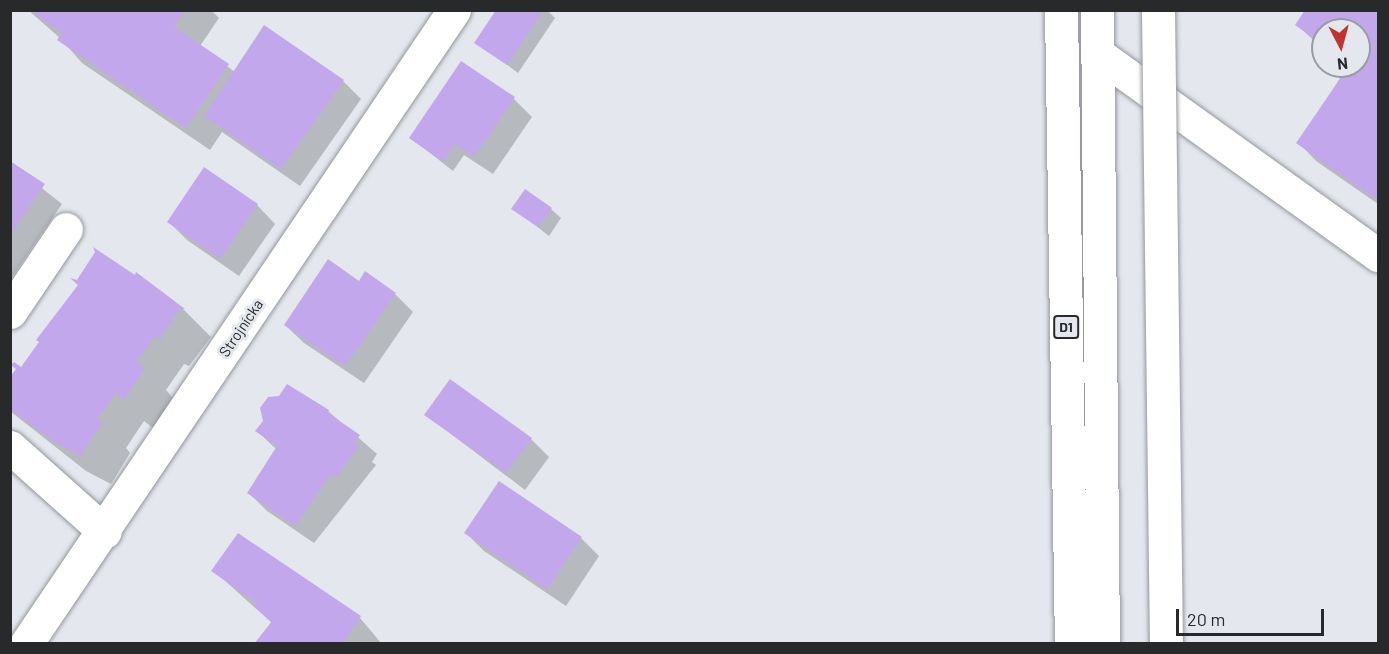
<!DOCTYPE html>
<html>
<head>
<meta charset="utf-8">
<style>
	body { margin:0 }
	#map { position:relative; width:1389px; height:654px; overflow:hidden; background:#e4e8ee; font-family:Barlow,sans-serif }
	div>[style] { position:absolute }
	.shadow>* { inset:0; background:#0003 }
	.building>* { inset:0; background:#c3a7ed }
	.roads { filter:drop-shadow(0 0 2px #93979d) drop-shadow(0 0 2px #93979d) }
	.minor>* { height:33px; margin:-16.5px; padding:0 16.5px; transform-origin:16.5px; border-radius:16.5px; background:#fff }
	.highway>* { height:33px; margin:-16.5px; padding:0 16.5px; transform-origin:16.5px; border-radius:16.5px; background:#fff }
	.bridges { filter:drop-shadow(0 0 2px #93979d) drop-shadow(0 0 2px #93979d) }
	.highway-bridge>* { height:33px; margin:-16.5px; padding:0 16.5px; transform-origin:16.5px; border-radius:16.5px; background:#fff }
	span { translate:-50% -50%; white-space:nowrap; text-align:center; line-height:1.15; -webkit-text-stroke:6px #e4e8ee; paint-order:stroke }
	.shield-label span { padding:2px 4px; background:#e4e8ee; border:2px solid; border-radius:4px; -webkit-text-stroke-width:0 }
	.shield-label { font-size:14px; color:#28292b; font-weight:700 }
	.street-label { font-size:15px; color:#28292b }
	.frame { position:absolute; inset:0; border:12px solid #28292b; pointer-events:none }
	.north { position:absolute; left:1311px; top:18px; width:60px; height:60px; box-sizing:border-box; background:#e4e8ee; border:2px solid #999ca0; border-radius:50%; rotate:174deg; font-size:16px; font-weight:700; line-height:24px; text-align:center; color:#28292b }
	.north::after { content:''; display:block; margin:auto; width:21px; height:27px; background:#c23433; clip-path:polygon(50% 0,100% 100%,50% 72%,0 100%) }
	.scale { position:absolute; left:1176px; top:609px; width:148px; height:27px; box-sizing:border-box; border:3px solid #28292b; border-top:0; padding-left:8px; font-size:18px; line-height:21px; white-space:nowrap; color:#28292b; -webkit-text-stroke:4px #e4e8ee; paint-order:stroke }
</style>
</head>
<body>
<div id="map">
	<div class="shadow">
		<i style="clip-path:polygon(28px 10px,211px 10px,219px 18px,200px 46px,235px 72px,343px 81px,361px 99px,300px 186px,222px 132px,210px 150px,82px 63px,60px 38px)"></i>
		<i style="clip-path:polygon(498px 10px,547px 10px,555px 18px,518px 73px,476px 42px)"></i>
		<i style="clip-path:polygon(1307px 10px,1378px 10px,1378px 204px,1316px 161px,1298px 142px,1348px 66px,1359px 66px,1359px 30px,1323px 30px,1323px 49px,1297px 25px)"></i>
		<i style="clip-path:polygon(514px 99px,532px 117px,493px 174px,464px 155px,453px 171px,411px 138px)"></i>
		<i style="clip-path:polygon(10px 163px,62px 204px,10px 280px)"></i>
		<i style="clip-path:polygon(204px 169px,257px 205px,275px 224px,239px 276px,187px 240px,169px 222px)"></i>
		<i style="clip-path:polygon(513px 208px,551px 209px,561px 218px,549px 236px)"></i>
		<i style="clip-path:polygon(137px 274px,184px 310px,211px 337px,189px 366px,184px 364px,166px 390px,173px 398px,153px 428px,144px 421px,126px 448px,130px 453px,111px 484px,86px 471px,10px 411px,10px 380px)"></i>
		<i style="clip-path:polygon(359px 283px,395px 294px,413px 312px,364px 383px,304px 343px,285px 325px)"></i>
		<i style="clip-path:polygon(328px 411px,377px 454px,372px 462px,376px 465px,314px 543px,267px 511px,249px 493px,277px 450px,257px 431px)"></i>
		<i style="clip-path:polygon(426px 415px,531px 439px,549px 457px,525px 490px)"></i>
		<i style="clip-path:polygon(466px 533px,581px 538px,599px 556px,566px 606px,484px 551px)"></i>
		<i style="clip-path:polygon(238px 535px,360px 618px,382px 644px,256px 644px,272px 623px,213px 570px)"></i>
	</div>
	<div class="building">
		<i style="clip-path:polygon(29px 10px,185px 10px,174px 27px,229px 64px,186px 128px,57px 40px,62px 33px)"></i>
		<i style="clip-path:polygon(496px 10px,544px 10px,507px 65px,474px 43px)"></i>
		<i style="clip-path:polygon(1305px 10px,1378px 10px,1378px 201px,1296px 143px,1349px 66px,1359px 66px,1359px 30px,1323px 30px,1323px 45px,1295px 25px)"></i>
		<i style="clip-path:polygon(264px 25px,344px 80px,281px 169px,204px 116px)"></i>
		<i style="clip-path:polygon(461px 61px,515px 97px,474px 157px,455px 144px,443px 162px,409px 138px)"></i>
		<i style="clip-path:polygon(10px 161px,45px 184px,10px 235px)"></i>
		<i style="clip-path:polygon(204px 167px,258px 204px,220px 259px,167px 222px)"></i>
		<i style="clip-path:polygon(525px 189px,552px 208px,538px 227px,511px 209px)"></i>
		<i style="clip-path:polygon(93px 247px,135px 275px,136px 272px,185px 309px,179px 309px,161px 337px,163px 341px,155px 336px,136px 362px,145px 368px,124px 400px,115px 393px,97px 419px,106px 425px,101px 425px,82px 453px,84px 457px,56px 443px,10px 409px,10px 377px,16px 369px,11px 365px,14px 362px,21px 367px,39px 342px,36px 340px,78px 285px,70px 278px,77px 280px,95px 252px)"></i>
		<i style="clip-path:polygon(328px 259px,359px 281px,365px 271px,396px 293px,345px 366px,284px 325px)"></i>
		<i style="clip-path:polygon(450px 379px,532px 438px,506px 473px,424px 415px)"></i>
		<i style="clip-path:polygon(287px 384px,329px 410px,328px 413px,360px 435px,354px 443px,359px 446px,337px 477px,333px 474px,327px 480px,295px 526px,247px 493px,277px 446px,255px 431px,263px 421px,260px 408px,268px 397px,279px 396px)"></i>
		<i style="clip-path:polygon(499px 481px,582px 537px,547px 589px,464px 533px)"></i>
		<i style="clip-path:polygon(238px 533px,361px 616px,342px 644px,254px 644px,272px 621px,254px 607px,257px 603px,211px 571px)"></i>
	</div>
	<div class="roads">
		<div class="minor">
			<i style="left:1097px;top:10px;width:634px;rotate:89.46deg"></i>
			<i style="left:1098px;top:54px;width:345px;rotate:35.7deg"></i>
			<i style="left:10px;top:312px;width:100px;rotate:-56deg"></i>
			<i style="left:10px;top:447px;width:127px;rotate:41.8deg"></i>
			<i style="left:26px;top:644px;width:765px;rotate:-55.98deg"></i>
		</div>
		<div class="highway">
			<i style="left:1061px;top:10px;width:634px;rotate:89.1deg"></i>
		</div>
	</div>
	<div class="bridges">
		<div class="highway-bridge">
			<i style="left:1158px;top:10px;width:634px;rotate:89.28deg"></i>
		</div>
	</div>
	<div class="shield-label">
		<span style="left:1066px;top:327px">D1</span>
	</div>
	<div class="street-label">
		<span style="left:241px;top:328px;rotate:-56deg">Strojnícka</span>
	</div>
	<div class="frame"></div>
	<div class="north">N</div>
	<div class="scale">20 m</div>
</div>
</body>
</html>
